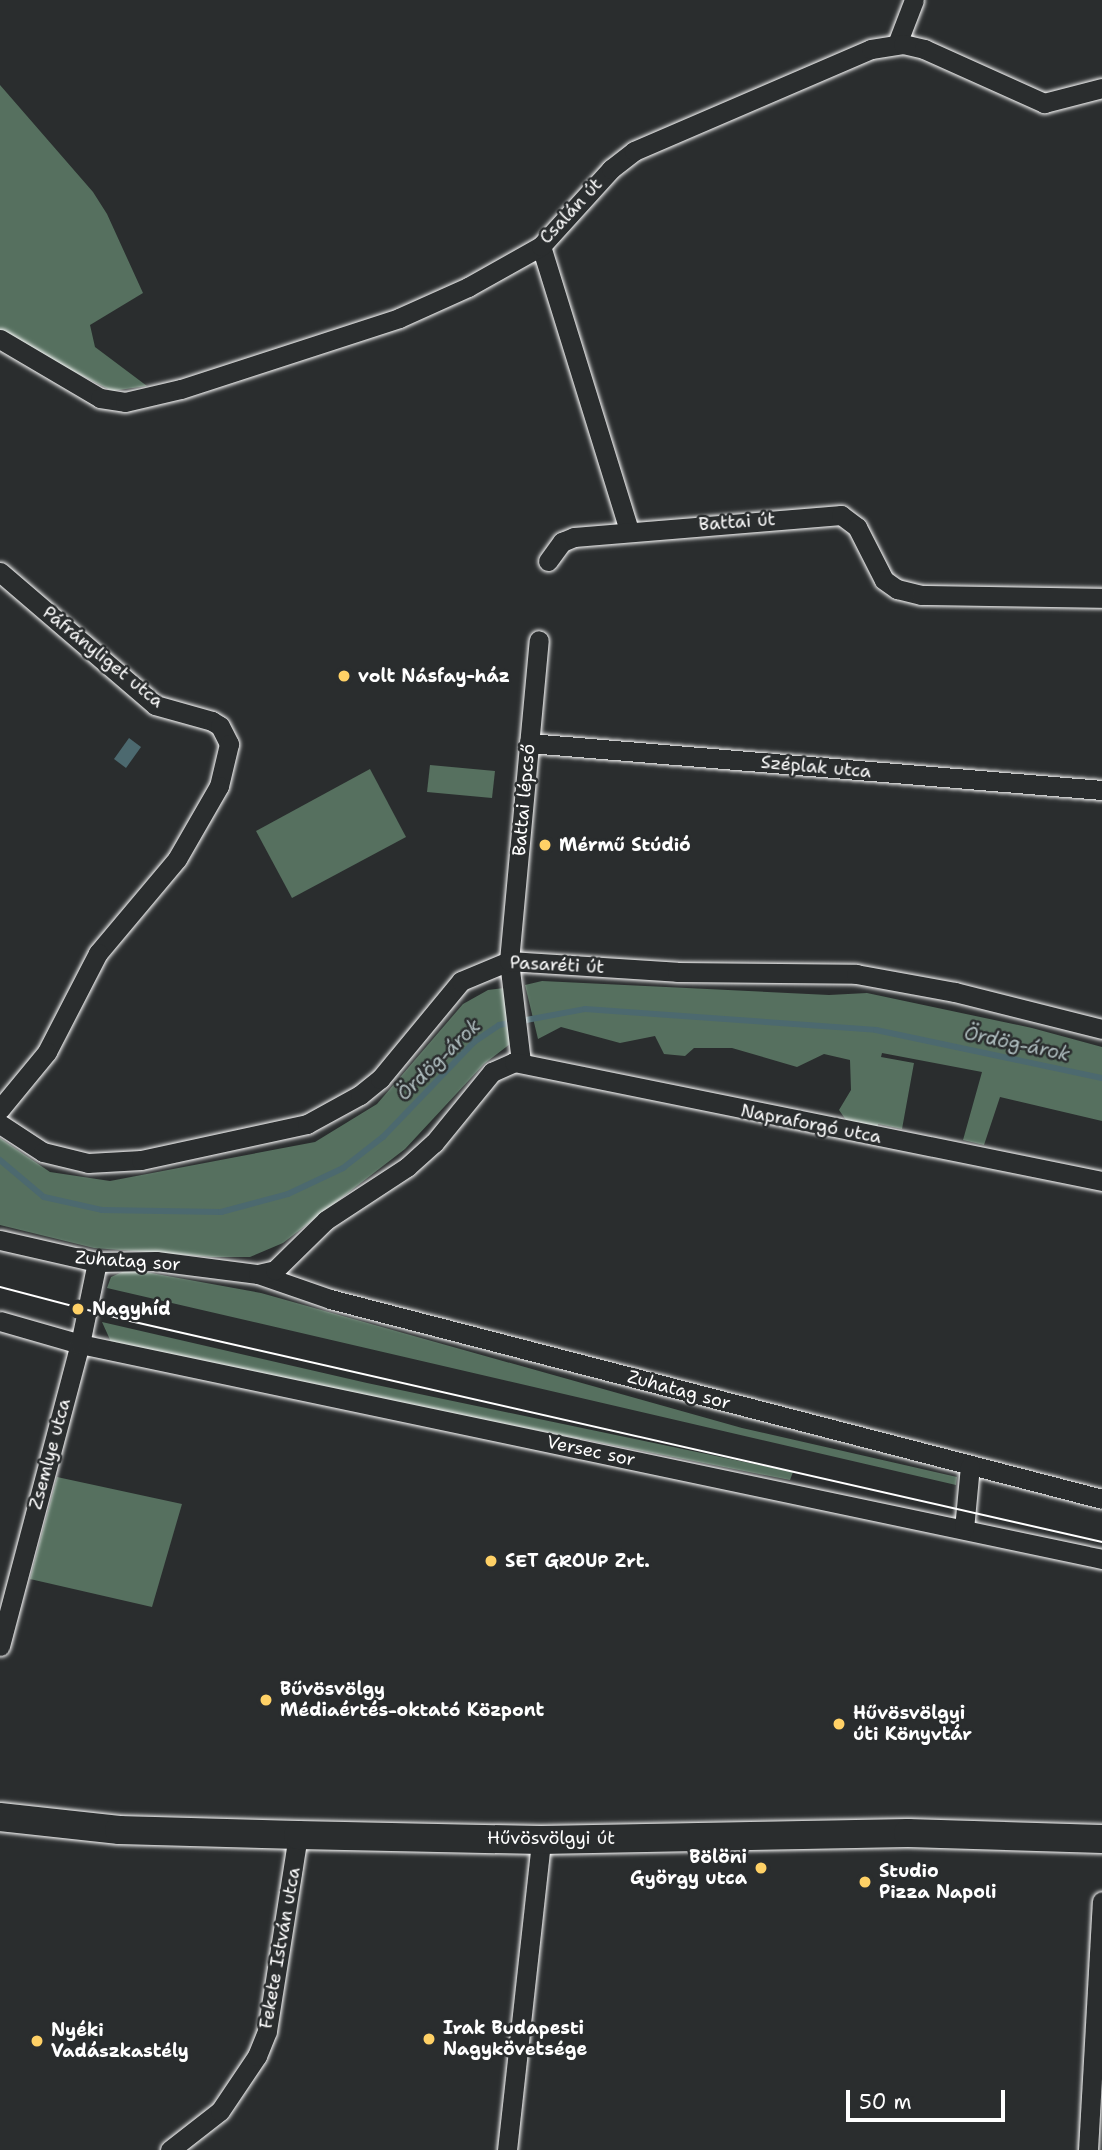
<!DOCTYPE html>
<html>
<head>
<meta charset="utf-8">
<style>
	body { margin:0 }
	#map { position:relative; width:1102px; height:2150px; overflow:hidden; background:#2a2d2e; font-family:"Shantell Sans",sans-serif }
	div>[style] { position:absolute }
	.green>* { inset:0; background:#56705f }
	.water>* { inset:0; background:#4c696f }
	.stream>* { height:6px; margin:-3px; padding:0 3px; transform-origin:3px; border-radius:3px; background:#4c696f }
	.roads { filter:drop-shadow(0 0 2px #fff) drop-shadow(0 0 2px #fff) }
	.minor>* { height:19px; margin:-9.5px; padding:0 9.5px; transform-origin:9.5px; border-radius:9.5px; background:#2a2d2e }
	.secondary>* { height:28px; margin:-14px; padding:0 14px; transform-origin:14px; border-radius:14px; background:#2a2d2e }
	.tram>* { height:2px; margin:-1px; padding:0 1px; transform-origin:1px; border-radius:1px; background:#fff }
	.dots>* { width:19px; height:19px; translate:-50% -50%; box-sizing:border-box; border:4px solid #2a2d2e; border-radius:50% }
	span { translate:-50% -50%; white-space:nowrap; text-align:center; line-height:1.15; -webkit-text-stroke:5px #2a2d2e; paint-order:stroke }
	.street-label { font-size:18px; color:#fff }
	.poi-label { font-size:18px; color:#fff; font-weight:700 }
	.left { translate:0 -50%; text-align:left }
	.right { translate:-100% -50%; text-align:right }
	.water-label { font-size:19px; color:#aebcbe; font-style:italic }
	.scale { position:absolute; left:846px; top:2090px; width:159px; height:32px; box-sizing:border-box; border:4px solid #fff; border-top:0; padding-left:9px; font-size:21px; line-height:24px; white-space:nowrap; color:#fff; -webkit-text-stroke:5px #2a2d2e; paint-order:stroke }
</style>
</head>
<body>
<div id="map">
	<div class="green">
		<i style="clip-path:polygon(0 85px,93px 192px,107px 214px,143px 293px,90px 325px,95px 347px,147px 386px,112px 391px,0 334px)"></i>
		<i style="clip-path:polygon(430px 765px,495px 771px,492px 798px,427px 792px)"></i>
		<i style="clip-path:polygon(370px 769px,406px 837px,292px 898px,256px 831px)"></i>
		<i style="clip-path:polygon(542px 981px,829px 995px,867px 993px,1032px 1028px,1102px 1047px,1102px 1121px,1000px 1097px,984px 1145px,963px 1140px,982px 1072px,882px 1053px,881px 1057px,914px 1063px,902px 1129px,878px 1124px,879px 1132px,853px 1130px,839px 1110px,851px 1090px,850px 1060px,824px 1054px,797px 1067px,732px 1048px,694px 1048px,685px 1056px,664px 1054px,655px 1036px,620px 1043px,561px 1027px,538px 1039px,525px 985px)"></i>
		<i style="clip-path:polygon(504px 988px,510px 1044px,484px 1064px,405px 1149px,283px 1243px,250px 1257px,212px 1257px,94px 1248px,0 1225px,0 1138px,50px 1172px,110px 1181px,315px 1142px,377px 1104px,463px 1004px,488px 990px)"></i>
		<i style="clip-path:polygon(129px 1269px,261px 1293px,742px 1428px,957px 1477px,956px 1485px,107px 1288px,111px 1277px)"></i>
		<i style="clip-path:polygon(102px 1322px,367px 1383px,793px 1472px,790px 1480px,124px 1349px,112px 1344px)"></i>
		<i style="clip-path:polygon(57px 1477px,182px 1504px,152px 1607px,30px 1579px)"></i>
	</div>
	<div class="water">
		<i style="clip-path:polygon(129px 738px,141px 747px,126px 768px,114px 759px)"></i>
	</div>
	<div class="stream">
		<i style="left:0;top:1160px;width:57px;rotate:40.1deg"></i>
		<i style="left:44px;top:1197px;width:59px;rotate:12.6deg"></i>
		<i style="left:102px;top:1210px;width:119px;rotate:1deg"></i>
		<i style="left:221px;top:1212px;width:69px;rotate:-15deg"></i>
		<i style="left:288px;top:1194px;width:61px;rotate:-25.3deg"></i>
		<i style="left:343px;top:1168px;width:51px;rotate:-37.8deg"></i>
		<i style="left:383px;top:1137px;width:132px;rotate:-46.2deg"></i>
		<i style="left:474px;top:1042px;width:30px;rotate:-34deg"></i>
		<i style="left:499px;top:1025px;width:87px;rotate:-10.5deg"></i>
		<i style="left:585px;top:1009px;width:292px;rotate:4.1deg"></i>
		<i style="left:876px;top:1030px;width:231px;rotate:12deg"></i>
	</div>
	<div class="roads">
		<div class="minor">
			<i style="left:897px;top:44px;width:47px;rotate:-68.9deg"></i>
			<i style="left:541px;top:246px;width:297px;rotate:72.8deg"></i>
			<i style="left:0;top:339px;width:116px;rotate:30.5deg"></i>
			<i style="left:100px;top:398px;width:25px;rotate:9deg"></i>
			<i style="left:125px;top:402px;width:57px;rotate:-13.1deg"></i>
			<i style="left:181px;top:389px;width:229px;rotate:-18deg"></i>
			<i style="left:399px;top:318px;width:76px;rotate:-24.2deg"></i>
			<i style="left:468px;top:287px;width:84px;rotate:-29.3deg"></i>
			<i style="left:541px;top:246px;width:104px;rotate:-47.7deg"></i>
			<i style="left:611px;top:169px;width:29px;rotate:-38deg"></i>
			<i style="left:634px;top:151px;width:258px;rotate:-23.3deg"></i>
			<i style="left:871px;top:49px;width:32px;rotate:-9deg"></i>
			<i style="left:903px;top:44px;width:22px;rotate:13deg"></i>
			<i style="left:924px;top:49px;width:132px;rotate:24.2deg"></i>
			<i style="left:1044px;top:103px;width:60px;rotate:-14.5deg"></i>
			<i style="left:548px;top:561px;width:24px;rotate:-54deg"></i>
			<i style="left:562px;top:542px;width:13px;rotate:-23deg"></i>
			<i style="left:574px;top:537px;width:268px;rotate:-4.7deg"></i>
			<i style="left:841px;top:515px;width:20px;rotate:37deg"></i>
			<i style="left:857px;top:527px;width:59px;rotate:63deg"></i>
			<i style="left:884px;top:580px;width:16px;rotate:35deg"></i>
			<i style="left:897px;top:589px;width:25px;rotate:14deg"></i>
			<i style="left:921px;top:595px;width:181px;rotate:0.9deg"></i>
			<i style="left:0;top:572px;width:204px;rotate:40.6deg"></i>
			<i style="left:155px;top:705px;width:59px;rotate:15.7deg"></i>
			<i style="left:212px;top:721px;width:9px;rotate:32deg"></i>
			<i style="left:220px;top:726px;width:20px;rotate:63deg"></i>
			<i style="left:229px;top:744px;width:43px;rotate:103.4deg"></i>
			<i style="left:219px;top:786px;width:84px;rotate:119.9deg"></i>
			<i style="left:177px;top:859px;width:123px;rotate:130deg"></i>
			<i style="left:98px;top:953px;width:111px;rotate:117.3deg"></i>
			<i style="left:47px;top:1052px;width:74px;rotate:129.5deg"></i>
			<i style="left:529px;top:743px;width:575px;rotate:4.69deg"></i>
			<i style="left:521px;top:1062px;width:102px;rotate:-96.8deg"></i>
			<i style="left:509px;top:961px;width:322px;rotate:-84.7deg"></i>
			<i style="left:0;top:1124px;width:51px;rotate:33.1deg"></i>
			<i style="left:43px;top:1152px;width:46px;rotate:13.7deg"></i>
			<i style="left:88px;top:1163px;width:53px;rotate:-3.2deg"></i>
			<i style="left:141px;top:1160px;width:170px;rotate:-12.2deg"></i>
			<i style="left:307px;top:1124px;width:60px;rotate:-28.7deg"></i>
			<i style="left:360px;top:1095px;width:26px;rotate:-39deg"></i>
			<i style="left:380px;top:1079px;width:127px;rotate:-50.4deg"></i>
			<i style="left:461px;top:981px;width:52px;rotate:-22.6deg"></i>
			<i style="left:509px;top:961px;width:168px;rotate:3.7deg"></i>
			<i style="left:677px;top:972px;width:179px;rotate:0.6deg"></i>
			<i style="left:856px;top:974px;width:101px;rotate:10.3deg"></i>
			<i style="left:955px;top:992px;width:152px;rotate:14.1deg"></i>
			<i style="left:0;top:1240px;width:99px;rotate:12.8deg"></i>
			<i style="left:97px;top:1262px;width:59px;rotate:-1deg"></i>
			<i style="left:156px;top:1261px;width:103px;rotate:7.3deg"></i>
			<i style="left:258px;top:1274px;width:76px;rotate:19.1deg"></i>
			<i style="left:330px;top:1299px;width:797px;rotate:14.52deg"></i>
			<i style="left:258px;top:1274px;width:17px;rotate:-13deg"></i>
			<i style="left:275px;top:1270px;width:71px;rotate:-44.4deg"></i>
			<i style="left:326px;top:1220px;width:97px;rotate:-33.2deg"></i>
			<i style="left:407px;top:1167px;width:36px;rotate:-42deg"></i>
			<i style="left:434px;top:1143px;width:92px;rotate:-50.8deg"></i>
			<i style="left:492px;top:1072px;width:24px;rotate:-24deg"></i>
			<i style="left:514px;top:1062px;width:600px;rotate:11.44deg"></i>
			<i style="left:0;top:1321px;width:83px;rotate:16deg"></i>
			<i style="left:80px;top:1344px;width:1044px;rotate:11.88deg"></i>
			<i style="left:964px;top:1529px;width:63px;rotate:-84.6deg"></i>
			<i style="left:0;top:1646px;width:312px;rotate:-75.2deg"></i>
			<i style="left:80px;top:1344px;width:84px;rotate:-78.3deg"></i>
			<i style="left:170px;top:2150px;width:63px;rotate:-38deg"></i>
			<i style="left:220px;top:2111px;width:66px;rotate:-56.1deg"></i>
			<i style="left:257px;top:2056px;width:27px;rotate:-68deg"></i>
			<i style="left:267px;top:2031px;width:198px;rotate:-81deg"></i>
			<i style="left:507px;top:2150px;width:312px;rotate:-83.7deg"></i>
			<i style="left:1088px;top:2150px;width:249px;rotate:-86.8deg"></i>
		</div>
		<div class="secondary">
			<i style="left:0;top:1817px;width:120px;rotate:6.2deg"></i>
			<i style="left:119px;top:1830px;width:179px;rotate:1.6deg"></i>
			<i style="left:298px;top:1835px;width:243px;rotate:1.2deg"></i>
			<i style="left:541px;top:1840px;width:367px;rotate:-1.1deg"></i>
			<i style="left:908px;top:1833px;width:194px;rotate:1.8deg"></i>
		</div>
	</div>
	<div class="tram">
		<i style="left:0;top:1287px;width:134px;rotate:14.7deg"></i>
		<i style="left:130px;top:1321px;width:997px;rotate:12.81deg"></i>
	</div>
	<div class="dots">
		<i style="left:344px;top:676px;background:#ffd166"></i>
		<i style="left:545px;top:845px;background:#ffd166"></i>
		<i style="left:78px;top:1309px;background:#ffd166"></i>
		<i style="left:491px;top:1561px;background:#ffd166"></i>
		<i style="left:266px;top:1700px;background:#ffd166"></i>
		<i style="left:839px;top:1724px;background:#ffd166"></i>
		<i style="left:761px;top:1868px;background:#ffd166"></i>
		<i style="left:865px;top:1882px;background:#ffd166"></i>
		<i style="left:429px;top:2039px;background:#ffd166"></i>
		<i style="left:37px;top:2041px;background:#ffd166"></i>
	</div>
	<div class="street-label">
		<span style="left:571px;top:211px;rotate:-47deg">Csalán út</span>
		<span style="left:737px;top:522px;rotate:-4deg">Battai út</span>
		<span style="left:103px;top:657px;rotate:39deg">Páfrányliget utca</span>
		<span style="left:816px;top:767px;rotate:5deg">Széplak utca</span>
		<span style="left:524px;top:800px;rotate:-85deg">Battai lépcső</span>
		<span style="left:557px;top:965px;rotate:3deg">Pasaréti út</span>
		<span style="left:811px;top:1124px;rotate:11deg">Napraforgó utca</span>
		<span style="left:128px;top:1261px;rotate:4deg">Zuhatag sor</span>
		<span style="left:679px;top:1390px;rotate:15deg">Zuhatag sor</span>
		<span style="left:591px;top:1451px;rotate:12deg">Versec sor</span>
		<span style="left:50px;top:1454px;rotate:-75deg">Zsemlye utca</span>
		<span style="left:551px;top:1838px">Hűvösvölgyi út</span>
		<span style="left:280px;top:1948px;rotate:-80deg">Fekete István utca</span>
	</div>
	<div class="poi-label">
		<span class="left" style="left:358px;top:676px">volt Násfay-ház</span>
		<span class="left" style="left:559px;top:845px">Mérmű Stúdió</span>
		<span class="left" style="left:92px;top:1309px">Nagyhíd</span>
		<span class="left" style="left:505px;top:1561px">SET GROUP Zrt.</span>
		<span class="left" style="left:280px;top:1700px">Bűvösvölgy<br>Médiaértés-oktató Központ</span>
		<span class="left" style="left:853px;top:1724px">Hűvösvölgyi<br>úti Könyvtár</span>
		<span class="right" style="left:747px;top:1868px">Bölöni<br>György utca</span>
		<span class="left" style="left:879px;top:1882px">Studio<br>Pizza Napoli</span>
		<span class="left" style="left:443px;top:2039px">Irak Budapesti<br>Nagykövetsége</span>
		<span class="left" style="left:51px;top:2041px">Nyéki<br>Vadászkastély</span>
	</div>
	<div class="water-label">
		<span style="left:1017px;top:1044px;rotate:12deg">Ördög-árok</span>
		<span style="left:439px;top:1060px;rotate:-44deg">Ördög-árok</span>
	</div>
	<div class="scale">50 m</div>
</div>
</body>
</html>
